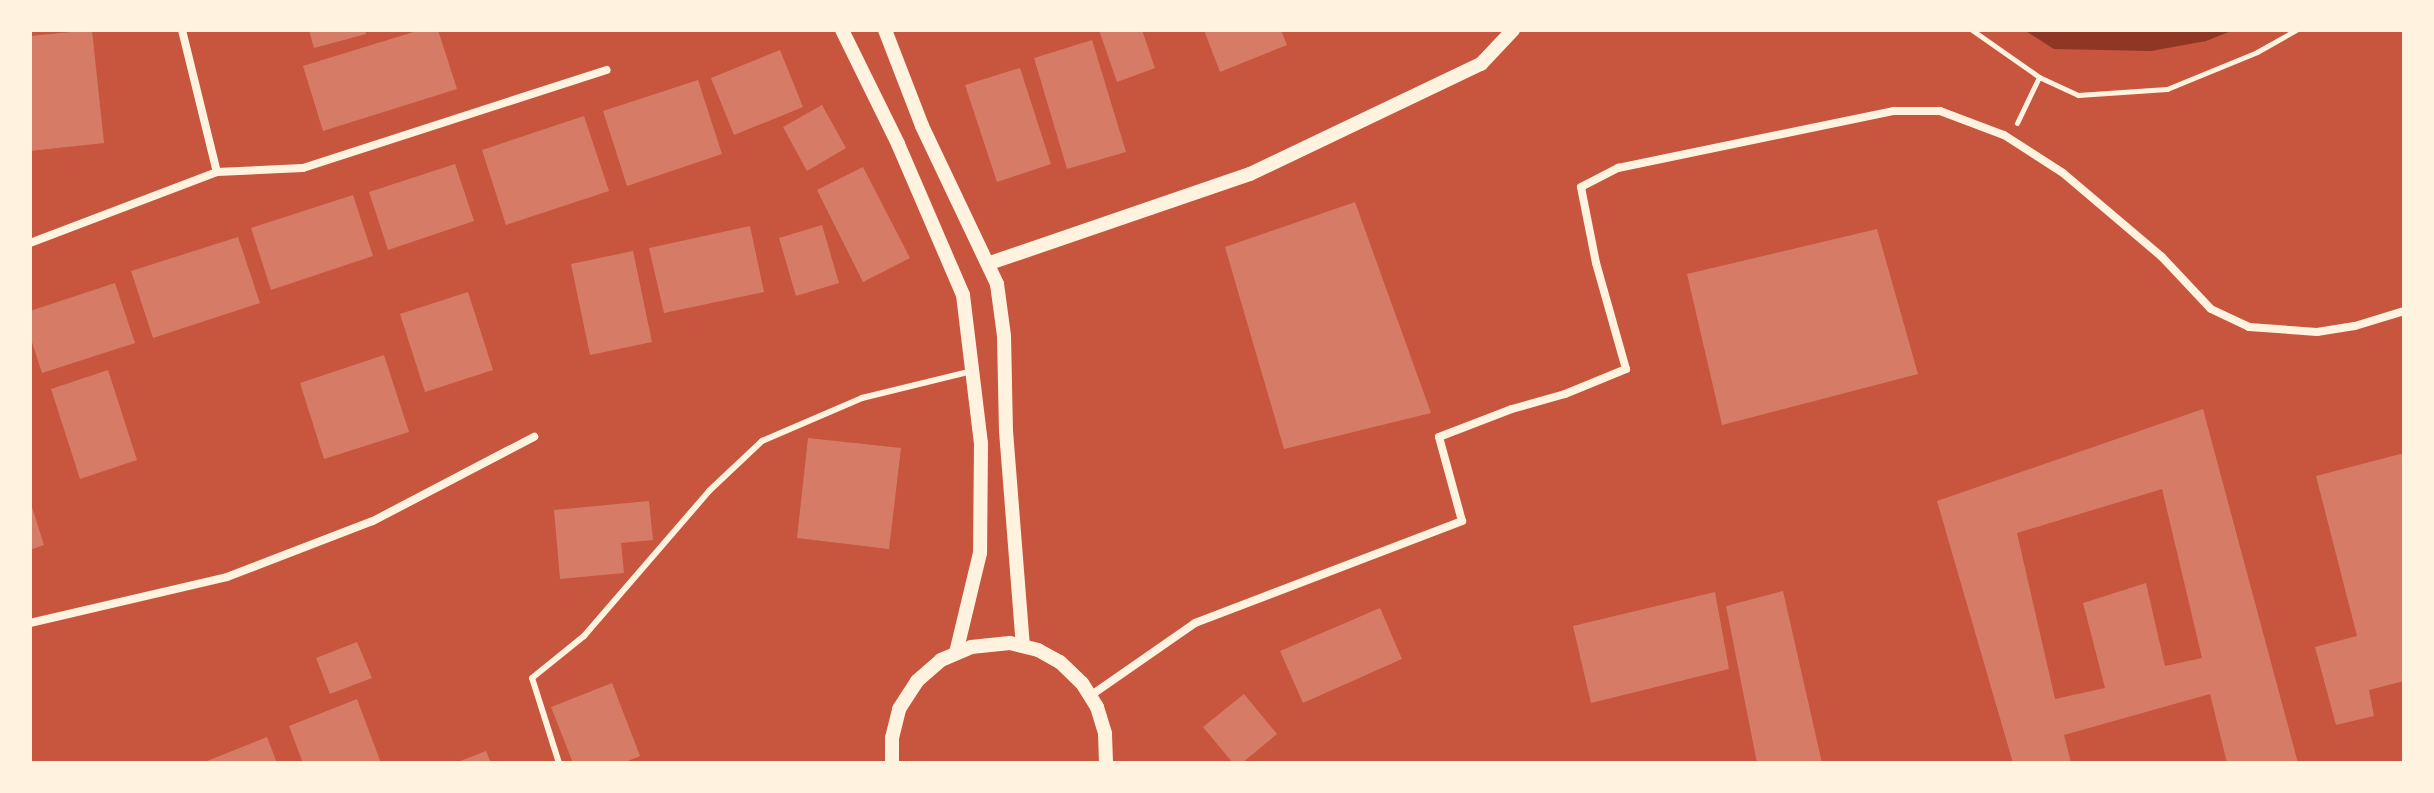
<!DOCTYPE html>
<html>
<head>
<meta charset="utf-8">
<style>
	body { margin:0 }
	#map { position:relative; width:2434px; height:793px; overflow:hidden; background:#c8553d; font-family:"Sofia Sans Condensed",sans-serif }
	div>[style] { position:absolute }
	.water>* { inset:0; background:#8f3625 }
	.building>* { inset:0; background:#d67c66 }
	.path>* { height:5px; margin:-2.5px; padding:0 2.5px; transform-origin:2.5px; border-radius:2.5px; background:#fff3e0 }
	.service>* { height:6px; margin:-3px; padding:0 3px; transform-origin:3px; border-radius:3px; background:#fff3e0 }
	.minor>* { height:8px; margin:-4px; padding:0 4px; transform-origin:4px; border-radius:4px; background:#fff3e0 }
	.tertiary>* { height:14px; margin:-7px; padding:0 7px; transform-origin:7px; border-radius:7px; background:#fff3e0 }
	span { translate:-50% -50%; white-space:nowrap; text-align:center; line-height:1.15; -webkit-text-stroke:6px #fff3e0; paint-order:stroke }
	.frame { position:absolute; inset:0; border:32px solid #fff3e0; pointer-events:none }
</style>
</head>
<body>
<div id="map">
	<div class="water">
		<i style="clip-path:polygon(2024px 30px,2234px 30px,2206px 41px,2151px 51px,2054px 49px)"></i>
	</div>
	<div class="building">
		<i style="clip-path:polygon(92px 30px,104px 143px,30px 151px,30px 36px)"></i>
		<i style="clip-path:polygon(309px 30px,365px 30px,366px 34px,314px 48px)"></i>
		<i style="clip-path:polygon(420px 30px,438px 30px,457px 89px,323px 131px,303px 66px)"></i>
		<i style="clip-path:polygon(1099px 30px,1142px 30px,1155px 68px,1117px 82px)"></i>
		<i style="clip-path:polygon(1204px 30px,1281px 30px,1287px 45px,1220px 72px)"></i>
		<i style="clip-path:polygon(1092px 40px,1126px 152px,1067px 169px,1034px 58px)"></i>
		<i style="clip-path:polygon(780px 50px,803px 107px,734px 135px,711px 78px)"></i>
		<i style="clip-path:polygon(1020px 68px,1051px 164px,997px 182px,965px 85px)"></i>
		<i style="clip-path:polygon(698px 80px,722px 154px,627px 186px,603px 111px)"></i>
		<i style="clip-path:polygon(822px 105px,846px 148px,807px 171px,783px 127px)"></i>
		<i style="clip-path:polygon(584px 116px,609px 191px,506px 225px,482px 150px)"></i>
		<i style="clip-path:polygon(455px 164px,474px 221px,388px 250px,369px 192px)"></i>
		<i style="clip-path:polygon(863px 167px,910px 258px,863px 282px,817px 190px)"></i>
		<i style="clip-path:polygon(353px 195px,373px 256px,271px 290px,251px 228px)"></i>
		<i style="clip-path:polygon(1355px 202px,1431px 413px,1284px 449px,1225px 247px)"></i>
		<i style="clip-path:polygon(822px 225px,839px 283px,796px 296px,779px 238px)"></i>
		<i style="clip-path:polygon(750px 226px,764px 292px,664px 313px,649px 248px)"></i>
		<i style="clip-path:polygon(1877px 229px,1918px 374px,1722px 425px,1687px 274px)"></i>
		<i style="clip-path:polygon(238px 237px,260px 303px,153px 338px,131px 271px)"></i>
		<i style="clip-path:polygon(633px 251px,652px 342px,590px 355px,571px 264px)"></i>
		<i style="clip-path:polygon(115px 283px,135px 343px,42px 373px,30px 336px,30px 311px)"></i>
		<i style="clip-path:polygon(468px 292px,493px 370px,425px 392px,400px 314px)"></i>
		<i style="clip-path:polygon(384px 355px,409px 432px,324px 459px,300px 383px)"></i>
		<i style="clip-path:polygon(108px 370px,137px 460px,80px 479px,51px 389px)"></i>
		<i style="clip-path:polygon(evenodd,2203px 409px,2298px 763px,2227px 763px,2210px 694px,2064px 735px,2071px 763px,2013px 763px,1937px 501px,2203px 409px,2162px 489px,2202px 658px,2165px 666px,2146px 583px,2083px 603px,2105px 688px,2055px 699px,2017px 533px,2162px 489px)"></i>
		<i style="clip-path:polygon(808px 438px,901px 448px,889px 549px,797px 538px)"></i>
		<i style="clip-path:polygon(2404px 453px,2404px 681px,2369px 690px,2374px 716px,2336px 725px,2315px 647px,2357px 636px,2316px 476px)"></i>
		<i style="clip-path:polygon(649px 501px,653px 540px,621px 543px,624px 573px,560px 579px,554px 510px)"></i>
		<i style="clip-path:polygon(31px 504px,44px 545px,30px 550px,30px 505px)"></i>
		<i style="clip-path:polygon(1783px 591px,1822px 763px,1757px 763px,1726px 606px)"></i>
		<i style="clip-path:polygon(1715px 592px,1729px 669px,1591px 703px,1573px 626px)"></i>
		<i style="clip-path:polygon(1380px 608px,1402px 659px,1303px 703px,1280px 651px)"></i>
		<i style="clip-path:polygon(357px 642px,372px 678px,330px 694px,316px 658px)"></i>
		<i style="clip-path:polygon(612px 683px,640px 756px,623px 763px,573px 763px,551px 707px)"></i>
		<i style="clip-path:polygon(1244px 694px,1277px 734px,1242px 763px,1233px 763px,1203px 727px)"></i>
		<i style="clip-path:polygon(357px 699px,381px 763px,303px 763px,289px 726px)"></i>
		<i style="clip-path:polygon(267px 737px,277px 763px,202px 763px)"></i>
		<i style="clip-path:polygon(486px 751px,491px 763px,455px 763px)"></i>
	</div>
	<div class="path">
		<i style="left:1972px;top:30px;width:82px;rotate:35deg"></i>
		<i style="left:2039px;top:77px;width:43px;rotate:24.8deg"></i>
		<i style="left:2078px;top:95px;width:89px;rotate:-3.9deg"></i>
		<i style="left:2167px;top:89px;width:97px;rotate:-22.3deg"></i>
		<i style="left:2257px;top:52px;width:45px;rotate:-29.4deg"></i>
		<i style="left:2017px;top:123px;width:51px;rotate:-64.4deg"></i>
	</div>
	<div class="service">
		<i style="left:559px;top:763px;width:89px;rotate:-107.6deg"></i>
		<i style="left:532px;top:678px;width:67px;rotate:-38.9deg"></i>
		<i style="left:584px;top:636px;width:191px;rotate:-49.2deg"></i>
		<i style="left:709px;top:491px;width:73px;rotate:-43.3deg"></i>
		<i style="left:762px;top:441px;width:109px;rotate:-23.3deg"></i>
		<i style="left:862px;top:398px;width:113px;rotate:-13.8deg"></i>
	</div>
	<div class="minor">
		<i style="left:182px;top:30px;width:146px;rotate:76.2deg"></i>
		<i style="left:30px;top:243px;width:200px;rotate:-20.8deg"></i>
		<i style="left:217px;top:172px;width:86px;rotate:-2.7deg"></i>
		<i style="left:303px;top:168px;width:319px;rotate:-17.9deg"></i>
		<i style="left:30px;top:623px;width:202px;rotate:-13.1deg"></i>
		<i style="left:227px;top:577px;width:156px;rotate:-21deg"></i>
		<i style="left:373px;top:521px;width:182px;rotate:-27.6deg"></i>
		<i style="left:1090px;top:696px;width:128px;rotate:-34.8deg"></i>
		<i style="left:1195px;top:623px;width:286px;rotate:-20.9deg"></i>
		<i style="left:1462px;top:521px;width:87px;rotate:-105.3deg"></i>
		<i style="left:1439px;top:437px;width:78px;rotate:-21deg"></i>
		<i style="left:1512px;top:409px;width:55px;rotate:-15.8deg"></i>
		<i style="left:1565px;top:394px;width:66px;rotate:-22.3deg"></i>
		<i style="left:1626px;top:369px;width:110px;rotate:-105.8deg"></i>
		<i style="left:1596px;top:263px;width:77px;rotate:-101.2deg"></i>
		<i style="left:1581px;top:187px;width:42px;rotate:-27.2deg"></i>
		<i style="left:1618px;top:168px;width:282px;rotate:-11.7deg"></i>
		<i style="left:1894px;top:111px;width:46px"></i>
		<i style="left:1940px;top:111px;width:68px;rotate:20.6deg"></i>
		<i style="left:2004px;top:135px;width:70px;rotate:32.8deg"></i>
		<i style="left:2063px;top:173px;width:130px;rotate:40.3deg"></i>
		<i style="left:2162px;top:257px;width:71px;rotate:46.7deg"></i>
		<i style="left:2211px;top:309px;width:42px;rotate:25.3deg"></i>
		<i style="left:2249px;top:327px;width:68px;rotate:4.2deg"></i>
		<i style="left:2317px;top:332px;width:38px;rotate:-9deg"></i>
		<i style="left:2355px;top:326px;width:51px;rotate:-17deg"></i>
	</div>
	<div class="tertiary">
		<i style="left:842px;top:30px;width:127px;rotate:63.8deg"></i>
		<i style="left:898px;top:144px;width:164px;rotate:66.7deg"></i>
		<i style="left:963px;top:295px;width:149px;rotate:83.1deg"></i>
		<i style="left:981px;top:443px;width:110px;rotate:90.5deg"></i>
		<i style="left:980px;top:553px;width:103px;rotate:103.5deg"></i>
		<i style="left:885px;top:30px;width:103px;rotate:68.9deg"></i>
		<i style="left:922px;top:126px;width:175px;rotate:64.6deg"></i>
		<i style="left:997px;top:284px;width:52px;rotate:82.3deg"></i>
		<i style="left:1004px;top:336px;width:95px;rotate:88.8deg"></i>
		<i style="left:1006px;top:431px;width:215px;rotate:85.5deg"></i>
		<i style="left:990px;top:263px;width:275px;rotate:-18.9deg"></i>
		<i style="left:1250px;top:174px;width:256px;rotate:-25.5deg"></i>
		<i style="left:1481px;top:64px;width:47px;rotate:-46.7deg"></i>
		<i style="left:892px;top:763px;width:25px;rotate:-90deg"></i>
		<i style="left:892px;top:738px;width:30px;rotate:-76deg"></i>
		<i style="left:899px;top:709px;width:33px;rotate:-57deg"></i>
		<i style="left:917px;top:681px;width:32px;rotate:-41deg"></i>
		<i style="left:941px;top:660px;width:33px;rotate:-23deg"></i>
		<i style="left:971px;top:647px;width:39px;rotate:-6deg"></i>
		<i style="left:1010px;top:643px;width:29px;rotate:14deg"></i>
		<i style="left:1038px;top:650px;width:25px;rotate:29deg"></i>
		<i style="left:1060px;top:662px;width:30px;rotate:44deg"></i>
		<i style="left:1082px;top:683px;width:28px;rotate:58deg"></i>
		<i style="left:1097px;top:707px;width:28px;rotate:73deg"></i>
		<i style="left:1105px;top:734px;width:29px;rotate:88deg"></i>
	</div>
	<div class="frame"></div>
</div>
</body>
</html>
